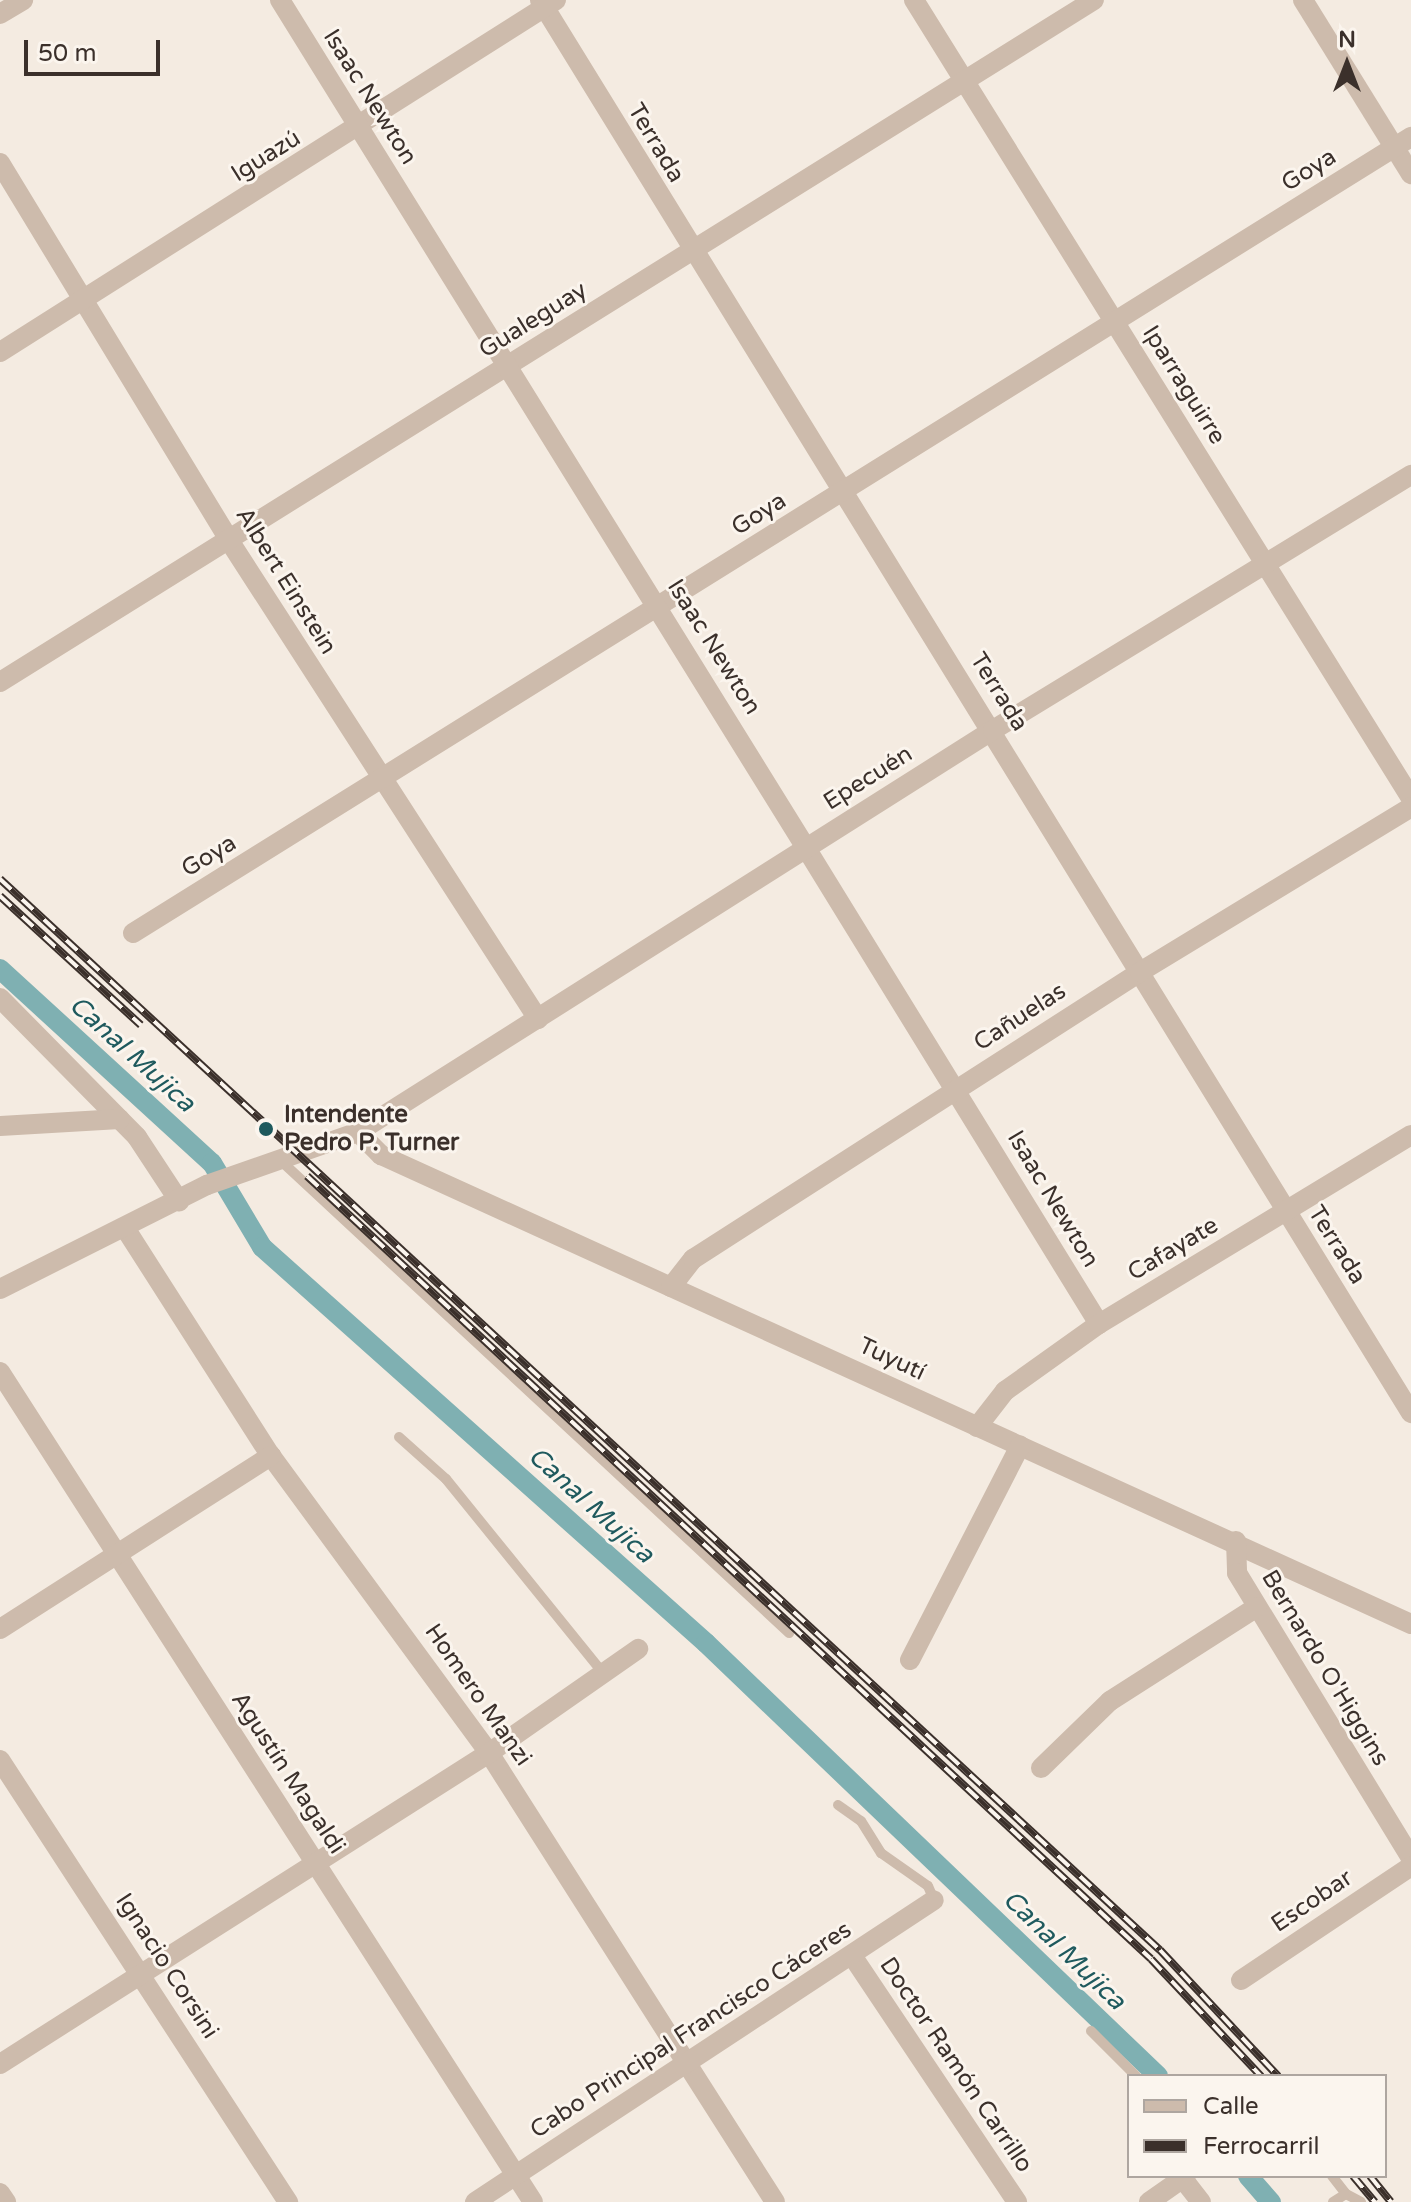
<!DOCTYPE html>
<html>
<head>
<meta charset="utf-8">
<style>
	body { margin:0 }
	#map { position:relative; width:1411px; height:2202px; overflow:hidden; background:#f4ebe1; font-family:"Varela Round",sans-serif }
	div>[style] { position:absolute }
	.canal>* { height:20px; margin:-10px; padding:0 10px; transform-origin:10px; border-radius:10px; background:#7fb0b2 }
	.service>* { height:10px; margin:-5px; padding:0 5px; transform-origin:5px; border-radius:5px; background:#cdbbac }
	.minor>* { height:20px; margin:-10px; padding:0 10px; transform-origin:10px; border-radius:10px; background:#cdbbac }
	.tertiary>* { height:20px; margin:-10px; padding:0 10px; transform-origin:10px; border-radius:10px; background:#cdbbac }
	.rail>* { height:8px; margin-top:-4px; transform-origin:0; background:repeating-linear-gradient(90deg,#fbf5ee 0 15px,#3b302b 0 30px); box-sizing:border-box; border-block:2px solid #3b302b }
	.dots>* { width:22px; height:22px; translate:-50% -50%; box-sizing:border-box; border:4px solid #fbf5ee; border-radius:50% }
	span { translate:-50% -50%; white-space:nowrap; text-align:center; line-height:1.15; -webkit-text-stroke:6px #fbf5ee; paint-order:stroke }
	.street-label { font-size:24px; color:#3b302b }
	.poi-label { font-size:24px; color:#3b302b; font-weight:700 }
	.left { translate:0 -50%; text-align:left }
	.water-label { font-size:26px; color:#1f5a5e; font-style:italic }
	.legend { position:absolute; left:1127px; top:2074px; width:260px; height:104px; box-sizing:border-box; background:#fbf5ee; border:2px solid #aea6a0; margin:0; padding:10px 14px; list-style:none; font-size:24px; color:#3b302b }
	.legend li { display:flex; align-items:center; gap:16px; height:40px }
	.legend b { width:40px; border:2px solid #aea6a0 }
	.north { position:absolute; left:1307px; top:24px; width:80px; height:80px; -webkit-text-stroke:6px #fbf5ee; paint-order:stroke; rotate:0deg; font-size:22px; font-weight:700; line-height:32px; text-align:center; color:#3b302b }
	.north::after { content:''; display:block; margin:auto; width:28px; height:36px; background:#3b302b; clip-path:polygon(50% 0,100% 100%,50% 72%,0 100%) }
	.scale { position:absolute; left:24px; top:40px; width:136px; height:36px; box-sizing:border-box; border:4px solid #3b302b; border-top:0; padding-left:10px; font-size:24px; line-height:28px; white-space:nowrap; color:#3b302b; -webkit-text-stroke:6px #fbf5ee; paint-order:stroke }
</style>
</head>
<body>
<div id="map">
	<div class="canal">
		<i style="left:0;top:969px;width:287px;rotate:42.5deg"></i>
		<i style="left:212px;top:1163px;width:98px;rotate:59.2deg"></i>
		<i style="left:262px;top:1247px;width:595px;rotate:41.73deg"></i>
		<i style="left:706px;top:1643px;width:626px;rotate:43.77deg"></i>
		<i style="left:1248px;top:2176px;width:35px;rotate:49deg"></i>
	</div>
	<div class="service">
		<i style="left:280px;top:1160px;width:695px;rotate:42.9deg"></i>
		<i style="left:399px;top:1437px;width:63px;rotate:41.8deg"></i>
		<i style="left:446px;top:1479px;width:251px;rotate:51deg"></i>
		<i style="left:838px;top:1805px;width:28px;rotate:35deg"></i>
		<i style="left:861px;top:1821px;width:38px;rotate:58deg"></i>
		<i style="left:881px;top:1853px;width:57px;rotate:35.1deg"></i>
		<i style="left:928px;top:1886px;width:15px;rotate:67deg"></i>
		<i style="left:1091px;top:2031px;width:64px;rotate:45deg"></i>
		<i style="left:1332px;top:2176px;width:23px;rotate:52deg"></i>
		<i style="left:1346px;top:2194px;width:17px;rotate:28deg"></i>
		<i style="left:1333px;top:2202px;width:15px;rotate:-32deg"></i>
	</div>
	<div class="minor">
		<i style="left:540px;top:0;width:1660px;rotate:58.35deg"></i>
		<i style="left:914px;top:0;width:940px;rotate:58.09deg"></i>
		<i style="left:1303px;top:0;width:205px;rotate:58.2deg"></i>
		<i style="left:0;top:14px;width:27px;rotate:-31deg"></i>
		<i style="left:0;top:163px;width:443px;rotate:58.7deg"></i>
		<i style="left:230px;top:542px;width:568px;rotate:57.15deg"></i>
		<i style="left:0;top:352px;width:658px;rotate:-32.34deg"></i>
		<i style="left:0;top:682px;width:1289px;rotate:-31.94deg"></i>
		<i style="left:806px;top:848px;width:559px;rotate:58.39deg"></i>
		<i style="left:133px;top:933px;width:1506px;rotate:-31.92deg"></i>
		<i style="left:0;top:998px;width:195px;rotate:45.4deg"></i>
		<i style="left:137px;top:1137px;width:77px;rotate:56.7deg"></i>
		<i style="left:0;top:1126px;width:120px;rotate:-3.3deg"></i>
		<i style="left:358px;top:1132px;width:33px;rotate:45deg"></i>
		<i style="left:381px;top:1155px;width:1132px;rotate:24.48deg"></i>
		<i style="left:125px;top:1228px;width:271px;rotate:57.4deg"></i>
		<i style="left:271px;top:1456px;width:368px;rotate:53.7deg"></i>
		<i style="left:489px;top:1753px;width:532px;rotate:57.5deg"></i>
		<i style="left:671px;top:1287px;width:36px;rotate:-52deg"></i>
		<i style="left:693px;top:1259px;width:531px;rotate:-32.7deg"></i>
		<i style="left:1140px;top:972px;width:317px;rotate:-31.3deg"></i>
		<i style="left:0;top:1372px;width:986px;rotate:57.29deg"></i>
		<i style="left:977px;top:1427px;width:46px;rotate:-52.1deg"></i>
		<i style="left:1005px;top:1391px;width:115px;rotate:-35.5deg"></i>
		<i style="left:1099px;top:1324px;width:365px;rotate:-31.2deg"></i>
		<i style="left:1236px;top:1541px;width:32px;rotate:88deg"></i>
		<i style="left:1237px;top:1573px;width:334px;rotate:58.6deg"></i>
		<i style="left:0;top:1629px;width:322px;rotate:-32.6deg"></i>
		<i style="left:910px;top:1660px;width:241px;rotate:-62.8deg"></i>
		<i style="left:0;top:1760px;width:528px;rotate:56.91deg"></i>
		<i style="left:1041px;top:1768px;width:96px;rotate:-44.2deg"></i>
		<i style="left:1110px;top:1701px;width:174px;rotate:-32.6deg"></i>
		<i style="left:853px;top:1957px;width:295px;rotate:56.2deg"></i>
		<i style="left:1241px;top:1980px;width:205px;rotate:-33.8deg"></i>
		<i style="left:0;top:2064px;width:580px;rotate:-32.46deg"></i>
		<i style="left:489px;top:1753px;width:182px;rotate:-34.9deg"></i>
		<i style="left:1183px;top:2179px;width:29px;rotate:52deg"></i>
		<i style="left:0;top:2193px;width:11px;rotate:56deg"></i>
		<i style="left:475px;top:2202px;width:549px;rotate:-33.34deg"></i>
		<i style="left:1149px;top:2202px;width:45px;rotate:-35.1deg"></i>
	</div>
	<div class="tertiary">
		<i style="left:280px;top:0;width:998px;rotate:58.19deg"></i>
		<i style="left:0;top:1289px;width:232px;rotate:-26.7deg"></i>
		<i style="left:207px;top:1185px;width:160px;rotate:-19.3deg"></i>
		<i style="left:358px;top:1132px;width:752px;rotate:-32.34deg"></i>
		<i style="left:993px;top:730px;width:490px;rotate:-31.4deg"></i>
	</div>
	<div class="rail">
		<i style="left:0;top:879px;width:1579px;rotate:42.72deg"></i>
		<i style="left:1160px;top:1950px;width:173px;rotate:46.9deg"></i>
		<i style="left:0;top:896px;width:191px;rotate:42.5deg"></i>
		<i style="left:307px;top:1176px;width:1151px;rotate:42.85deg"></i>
		<i style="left:1151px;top:1959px;width:161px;rotate:46.8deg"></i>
		<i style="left:1353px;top:2176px;width:34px;rotate:50deg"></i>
		<i style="left:1370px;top:2176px;width:33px;rotate:51deg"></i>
	</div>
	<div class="dots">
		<i style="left:266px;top:1129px;background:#1f5a5e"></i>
	</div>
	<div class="street-label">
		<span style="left:370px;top:97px;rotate:58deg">Isaac Newton</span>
		<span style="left:656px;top:143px;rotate:59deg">Terrada</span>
		<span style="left:266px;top:156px;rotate:-32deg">Iguazú</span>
		<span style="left:1309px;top:170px;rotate:-32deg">Goya</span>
		<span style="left:533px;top:320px;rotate:-32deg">Gualeguay</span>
		<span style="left:1184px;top:385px;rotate:58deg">Iparraguirre</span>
		<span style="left:759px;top:514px;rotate:-32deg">Goya</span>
		<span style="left:286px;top:581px;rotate:58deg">Albert Einstein</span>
		<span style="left:714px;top:647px;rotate:58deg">Isaac Newton</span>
		<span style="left:999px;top:692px;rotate:58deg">Terrada</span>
		<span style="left:868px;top:778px;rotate:-32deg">Epecuén</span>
		<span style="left:209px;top:856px;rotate:-31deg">Goya</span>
		<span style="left:1020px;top:1017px;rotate:-33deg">Cañuelas</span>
		<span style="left:1053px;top:1199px;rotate:59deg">Isaac Newton</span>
		<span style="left:1337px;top:1245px;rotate:58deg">Terrada</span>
		<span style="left:1173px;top:1249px;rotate:-31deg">Cafayate</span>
		<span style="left:892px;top:1359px;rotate:25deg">Tuyutí</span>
		<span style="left:1325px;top:1668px;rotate:59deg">Bernardo O'Higgins</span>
		<span style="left:478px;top:1695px;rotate:55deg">Homero Manzi</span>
		<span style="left:288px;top:1773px;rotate:57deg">Agustín Magaldi</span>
		<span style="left:1312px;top:1901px;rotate:-34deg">Escobar</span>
		<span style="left:167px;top:1966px;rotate:57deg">Ignacio Corsini</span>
		<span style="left:691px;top:2030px;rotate:-33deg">Cabo Principal Francisco Cáceres</span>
		<span style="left:956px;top:2065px;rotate:56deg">Doctor Ramón Carrillo</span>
	</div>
	<div class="poi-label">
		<span class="left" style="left:284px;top:1129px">Intendente<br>Pedro P. Turner</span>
	</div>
	<div class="water-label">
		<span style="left:132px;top:1054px;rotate:42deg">Canal Mujica</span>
		<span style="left:591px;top:1505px;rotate:42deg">Canal Mujica</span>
		<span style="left:1064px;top:1950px;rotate:44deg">Canal Mujica</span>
	</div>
	<ul class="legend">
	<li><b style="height:10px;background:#cdbbac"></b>Calle</li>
	<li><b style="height:10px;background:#3b302b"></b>Ferrocarril</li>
	</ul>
	<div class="north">N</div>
	<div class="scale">50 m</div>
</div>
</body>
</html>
